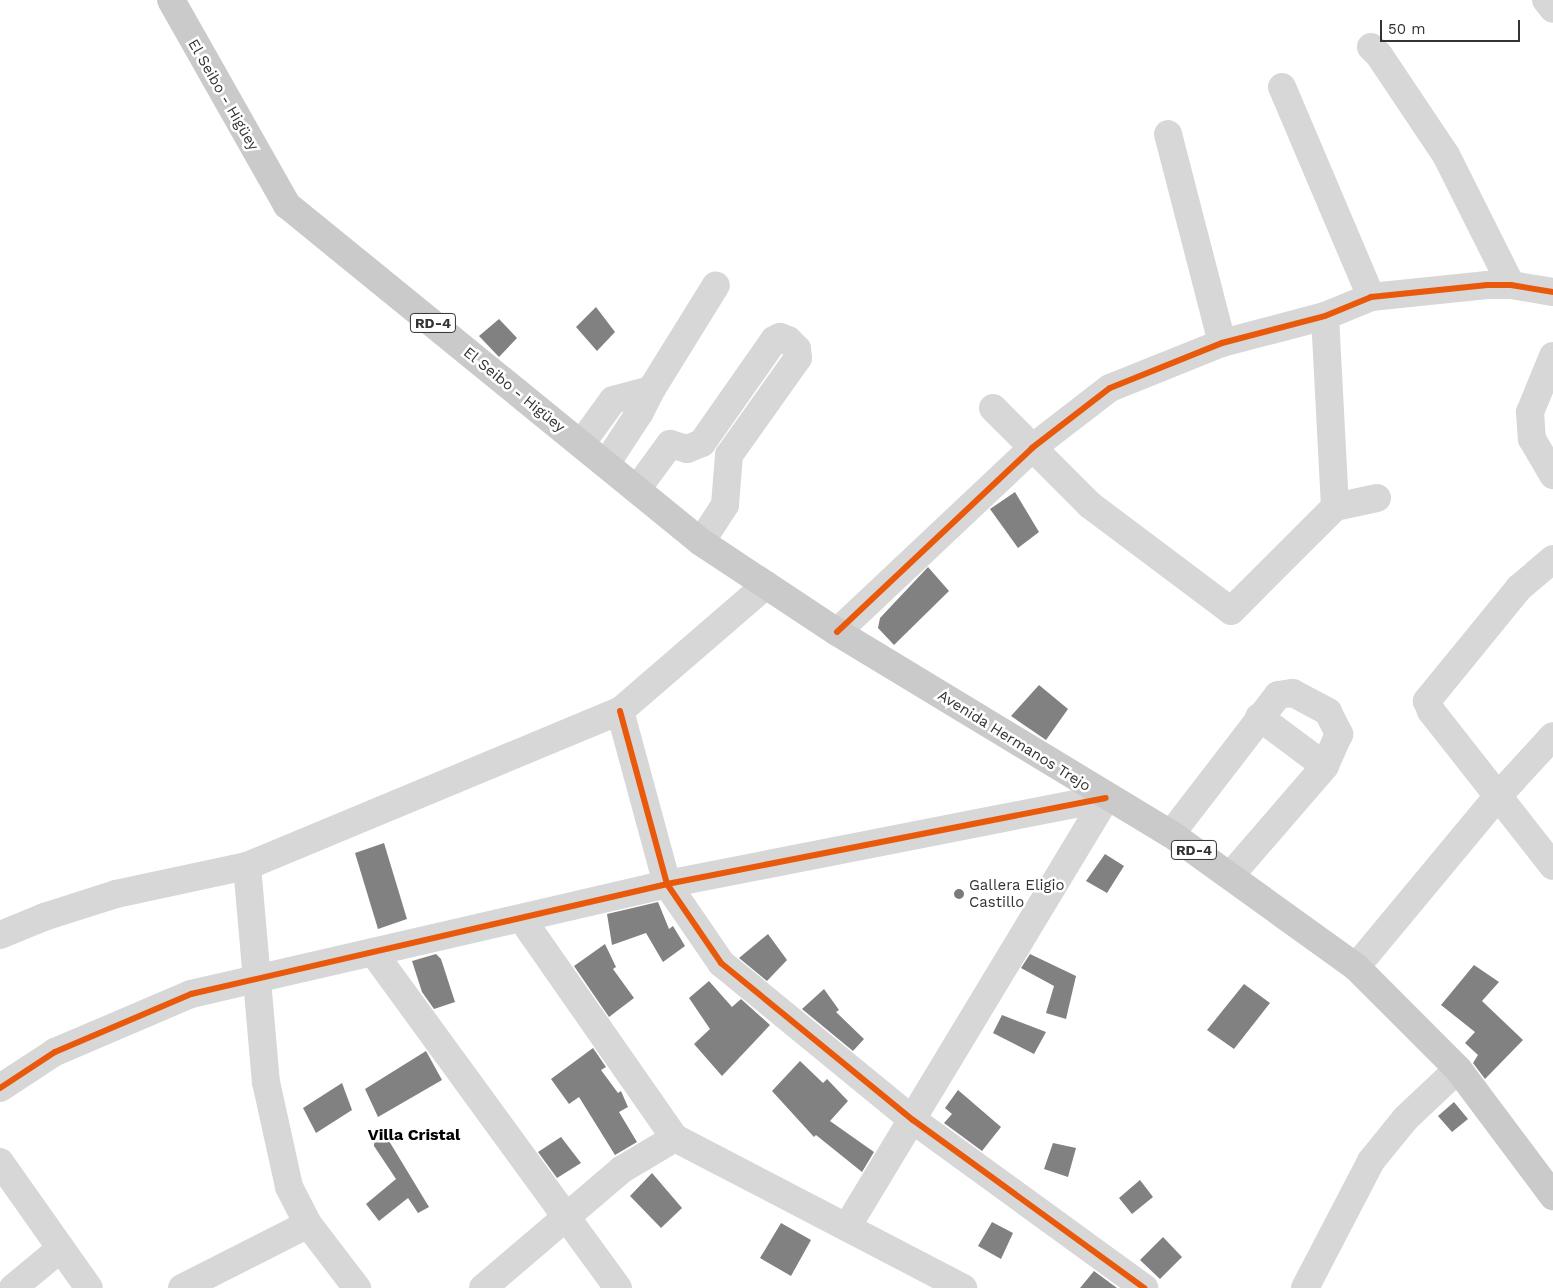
<!DOCTYPE html>
<html>
<head>
<meta charset="utf-8">
<style>
	body { margin:0 }
	#map { position:relative; width:1553px; height:1288px; overflow:hidden; background:#fff; font-family:"Work Sans",sans-serif }
	div>[style] { position:absolute }
	.building>* { inset:0; background:#818181 }
	.minor>* { height:28px; margin:-14px; padding:0 14px; transform-origin:14px; border-radius:14px; background:#d7d7d7 }
	.major>* { height:28px; margin:-14px; padding:0 14px; transform-origin:14px; border-radius:14px; background:#cacaca }
	.cycleway>* { height:6px; margin:-3px; padding:0 3px; transform-origin:3px; border-radius:3px; background:#e8590c }
	.dots>* { width:14px; height:14px; translate:-50% -50%; box-sizing:border-box; border:2px solid #fff; border-radius:50% }
	span { translate:-50% -50%; white-space:nowrap; text-align:center; line-height:1.15; -webkit-text-stroke:5px #fff; paint-order:stroke }
	.shield-label span { padding:1px 4px; background:#fff; border:1px solid; border-radius:4px; -webkit-text-stroke-width:0 }
	.shield-label { font-size:14px; color:#333; font-weight:700 }
	.street-label { font-size:15px; color:#333 }
	.poi-label { font-size:15px; color:#333 }
	.left { translate:0 -50%; text-align:left }
	.neighbourhood-label { font-size:16px; color:#000; font-weight:700 }
	.scale { position:absolute; left:1380px; top:20px; width:140px; height:22px; box-sizing:border-box; border:2px solid #333; border-top:0; padding-left:6px; font-size:15px; line-height:18px; white-space:nowrap; color:#333; -webkit-text-stroke:4px #fff; paint-order:stroke }
</style>
</head>
<body>
<div id="map">
	<div class="building">
		<i style="clip-path:polygon(596px 307px,615px 332px,597px 351px,576px 327px)"></i>
		<i style="clip-path:polygon(499px 319px,517px 338px,499px 357px,479px 336px)"></i>
		<i style="clip-path:polygon(1015px 492px,1039px 532px,1018px 548px,990px 509px)"></i>
		<i style="clip-path:polygon(928px 567px,949px 591px,894px 645px,878px 628px,880px 618px)"></i>
		<i style="clip-path:polygon(1039px 685px,1068px 709px,1046px 740px,1011px 716px)"></i>
		<i style="clip-path:polygon(384px 843px,407px 919px,378px 929px,355px 853px)"></i>
		<i style="clip-path:polygon(1105px 854px,1124px 866px,1107px 893px,1086px 881px)"></i>
		<i style="clip-path:polygon(658px 902px,669px 929px,673px 926px,685px 946px,663px 962px,646px 933px,612px 945px,607px 914px)"></i>
		<i style="clip-path:polygon(768px 934px,787px 960px,767px 981px,739px 958px)"></i>
		<i style="clip-path:polygon(605px 944px,616px 967px,613px 969px,634px 998px,609px 1017px,574px 966px)"></i>
		<i style="clip-path:polygon(436px 954px,441px 959px,455px 1002px,434px 1009px,422px 992px,412px 961px)"></i>
		<i style="clip-path:polygon(1030px 954px,1076px 976px,1066px 1019px,1046px 1013px,1054px 986px,1021px 968px)"></i>
		<i style="clip-path:polygon(1474px 965px,1499px 982px,1482px 1001px,1523px 1040px,1485px 1079px,1473px 1063px,1478px 1055px,1465px 1043px,1475px 1032px,1441px 1005px)"></i>
		<i style="clip-path:polygon(709px 981px,732px 1007px,741px 999px,770px 1025px,722px 1076px,694px 1044px,710px 1029px,689px 998px)"></i>
		<i style="clip-path:polygon(1244px 984px,1270px 1003px,1234px 1049px,1207px 1030px)"></i>
		<i style="clip-path:polygon(824px 989px,839px 1010px,836px 1012px,864px 1039px,853px 1051px,802px 1009px)"></i>
		<i style="clip-path:polygon(1002px 1015px,1046px 1032px,1034px 1054px,993px 1033px)"></i>
		<i style="clip-path:polygon(593px 1048px,606px 1067px,601px 1070px,618px 1093px,621px 1091px,628px 1107px,619px 1112px,637px 1142px,615px 1155px,579px 1097px,569px 1104px,551px 1079px)"></i>
		<i style="clip-path:polygon(426px 1051px,442px 1080px,378px 1117px,365px 1089px)"></i>
		<i style="clip-path:polygon(800px 1061px,823px 1083px,827px 1079px,848px 1101px,830px 1121px,874px 1152px,862px 1172px,816px 1135px,814px 1137px,772px 1091px)"></i>
		<i style="clip-path:polygon(342px 1083px,352px 1110px,316px 1133px,303px 1108px)"></i>
		<i style="clip-path:polygon(958px 1090px,1001px 1127px,982px 1151px,944px 1123px,952px 1114px,945px 1108px)"></i>
		<i style="clip-path:polygon(1454px 1102px,1468px 1119px,1452px 1132px,1438px 1116px)"></i>
		<i style="clip-path:polygon(386px 1136px,429px 1207px,418px 1213px,408px 1198px,379px 1221px,366px 1204px,396px 1179px,372px 1143px)"></i>
		<i style="clip-path:polygon(561px 1137px,581px 1163px,557px 1178px,538px 1152px)"></i>
		<i style="clip-path:polygon(1053px 1143px,1076px 1148px,1068px 1177px,1044px 1169px)"></i>
		<i style="clip-path:polygon(652px 1173px,682px 1208px,661px 1228px,630px 1196px)"></i>
		<i style="clip-path:polygon(1140px 1180px,1153px 1197px,1132px 1214px,1119px 1198px)"></i>
		<i style="clip-path:polygon(992px 1222px,1013px 1233px,1001px 1259px,978px 1246px)"></i>
		<i style="clip-path:polygon(781px 1223px,811px 1240px,791px 1276px,760px 1258px)"></i>
		<i style="clip-path:polygon(1163px 1237px,1182px 1257px,1160px 1279px,1140px 1260px)"></i>
		<i style="clip-path:polygon(1094px 1271px,1117px 1288px,1080px 1288px)"></i>
	</div>
	<div class="minor">
		<i style="left:1546px;top:0;width:11px;rotate:52deg"></i>
		<i style="left:1371px;top:47px;width:11px;rotate:45deg"></i>
		<i style="left:1379px;top:55px;width:120px;rotate:56.2deg"></i>
		<i style="left:1446px;top:155px;width:145px;rotate:63.4deg"></i>
		<i style="left:1282px;top:87px;width:228px;rotate:67deg"></i>
		<i style="left:1168px;top:134px;width:216px;rotate:75.5deg"></i>
		<i style="left:1325px;top:316px;width:191px;rotate:87deg"></i>
		<i style="left:1553px;top:356px;width:61px;rotate:112.3deg"></i>
		<i style="left:1530px;top:412px;width:27px;rotate:86deg"></i>
		<i style="left:1532px;top:439px;width:42px;rotate:59.7deg"></i>
		<i style="left:993px;top:408px;width:137px;rotate:45deg"></i>
		<i style="left:1090px;top:505px;width:176px;rotate:36.9deg"></i>
		<i style="left:1231px;top:611px;width:147px;rotate:-45deg"></i>
		<i style="left:1335px;top:507px;width:43px;rotate:-12.1deg"></i>
		<i style="left:581px;top:444px;width:54px;rotate:-54deg"></i>
		<i style="left:613px;top:400px;width:39px;rotate:-15deg"></i>
		<i style="left:651px;top:390px;width:123px;rotate:-58.2deg"></i>
		<i style="left:606px;top:464px;width:62px;rotate:-56.8deg"></i>
		<i style="left:640px;top:412px;width:25px;rotate:-63deg"></i>
		<i style="left:637px;top:489px;width:56px;rotate:-53.7deg"></i>
		<i style="left:670px;top:444px;width:18px;rotate:16deg"></i>
		<i style="left:687px;top:449px;width:16px;rotate:-22deg"></i>
		<i style="left:702px;top:443px;width:126px;rotate:-55deg"></i>
		<i style="left:774px;top:340px;width:7px;rotate:-27deg"></i>
		<i style="left:780px;top:337px;width:9px;rotate:21deg"></i>
		<i style="left:788px;top:340px;width:13px;rotate:45deg"></i>
		<i style="left:797px;top:349px;width:9px;rotate:84deg"></i>
		<i style="left:798px;top:358px;width:119px;rotate:125.4deg"></i>
		<i style="left:729px;top:455px;width:50px;rotate:94.6deg"></i>
		<i style="left:725px;top:505px;width:44px;rotate:123deg"></i>
		<i style="left:1553px;top:559px;width:45px;rotate:139.5deg"></i>
		<i style="left:1519px;top:588px;width:146px;rotate:129.2deg"></i>
		<i style="left:1427px;top:701px;width:11px;rotate:68deg"></i>
		<i style="left:1431px;top:711px;width:197px;rotate:51.8deg"></i>
		<i style="left:837px;top:632px;width:268px;rotate:-43.3deg"></i>
		<i style="left:1032px;top:448px;width:98px;rotate:-37.6deg"></i>
		<i style="left:1110px;top:388px;width:121px;rotate:-21.9deg"></i>
		<i style="left:1222px;top:343px;width:106px;rotate:-14.7deg"></i>
		<i style="left:1325px;top:316px;width:50px;rotate:-22.4deg"></i>
		<i style="left:1371px;top:297px;width:117px;rotate:-5.9deg"></i>
		<i style="left:1487px;top:285px;width:24px"></i>
		<i style="left:1511px;top:285px;width:43px;rotate:9.5deg"></i>
		<i style="left:620px;top:711px;width:179px;rotate:74.8deg"></i>
		<i style="left:667px;top:884px;width:96px;rotate:55.6deg"></i>
		<i style="left:721px;top:963px;width:248px;rotate:39.3deg"></i>
		<i style="left:913px;top:1120px;width:286px;rotate:36deg"></i>
		<i style="left:1259px;top:717px;width:82px;rotate:36.6deg"></i>
		<i style="left:1171px;top:834px;width:175px;rotate:-52.4deg"></i>
		<i style="left:1278px;top:695px;width:15px;rotate:-8deg"></i>
		<i style="left:1293px;top:693px;width:40px;rotate:28deg"></i>
		<i style="left:1328px;top:712px;width:25px;rotate:63deg"></i>
		<i style="left:1339px;top:734px;width:35px;rotate:114deg"></i>
		<i style="left:1325px;top:766px;width:144px;rotate:130.8deg"></i>
		<i style="left:247px;top:866px;width:217px;rotate:85deg"></i>
		<i style="left:266px;top:1082px;width:107px;rotate:77.6deg"></i>
		<i style="left:289px;top:1187px;width:42px;rotate:62.8deg"></i>
		<i style="left:308px;top:1224px;width:81px;rotate:52.6deg"></i>
		<i style="left:522px;top:919px;width:267px;rotate:55.1deg"></i>
		<i style="left:675px;top:1138px;width:325px;rotate:27.5deg"></i>
		<i style="left:0;top:935px;width:48px;rotate:-22.2deg"></i>
		<i style="left:44px;top:917px;width:76px;rotate:-17.7deg"></i>
		<i style="left:116px;top:894px;width:134px;rotate:-12.1deg"></i>
		<i style="left:247px;top:866px;width:404px;rotate:-22.6deg"></i>
		<i style="left:620px;top:711px;width:193px;rotate:-40.8deg"></i>
		<i style="left:373px;top:952px;width:416px;rotate:53.9deg"></i>
		<i style="left:1356px;top:967px;width:222px;rotate:-50.3deg"></i>
		<i style="left:1498px;top:796px;width:81px;rotate:-47.5deg"></i>
		<i style="left:0;top:1088px;width:66px;rotate:-33.2deg"></i>
		<i style="left:55px;top:1052px;width:148px;rotate:-23.1deg"></i>
		<i style="left:191px;top:994px;width:489px;rotate:-13deg"></i>
		<i style="left:667px;top:884px;width:447px;rotate:-11.1deg"></i>
		<i style="left:0;top:1162px;width:154px;rotate:54.8deg"></i>
		<i style="left:847px;top:1227px;width:501px;rotate:-58.88deg"></i>
		<i style="left:13px;top:1288px;width:61px;rotate:-39.7deg"></i>
		<i style="left:182px;top:1288px;width:141px;rotate:-26.9deg"></i>
		<i style="left:483px;top:1288px;width:182px;rotate:-40.5deg"></i>
		<i style="left:621px;top:1170px;width:63px;rotate:-30.7deg"></i>
		<i style="left:1305px;top:1288px;width:143px;rotate:-62.5deg"></i>
		<i style="left:1371px;top:1161px;width:55px;rotate:-50.9deg"></i>
		<i style="left:1406px;top:1118px;width:71px;rotate:-43.3deg"></i>
	</div>
	<div class="major">
		<i style="left:171px;top:0;width:236px;rotate:60.5deg"></i>
		<i style="left:287px;top:205px;width:534px;rotate:39.15deg"></i>
		<i style="left:701px;top:542px;width:163px;rotate:33.5deg"></i>
		<i style="left:837px;top:632px;width:390px;rotate:31.2deg"></i>
		<i style="left:1171px;top:834px;width:228px;rotate:35.7deg"></i>
		<i style="left:1356px;top:967px;width:144px;rotate:45deg"></i>
		<i style="left:1458px;top:1069px;width:159px;rotate:53.2deg"></i>
	</div>
	<div class="cycleway">
		<i style="left:837px;top:632px;width:268px;rotate:-43.3deg"></i>
		<i style="left:1032px;top:448px;width:98px;rotate:-37.6deg"></i>
		<i style="left:1110px;top:388px;width:121px;rotate:-21.9deg"></i>
		<i style="left:1222px;top:343px;width:106px;rotate:-14.7deg"></i>
		<i style="left:1325px;top:316px;width:50px;rotate:-22.4deg"></i>
		<i style="left:1371px;top:297px;width:117px;rotate:-5.9deg"></i>
		<i style="left:1487px;top:285px;width:24px"></i>
		<i style="left:1511px;top:285px;width:43px;rotate:9.5deg"></i>
		<i style="left:620px;top:711px;width:179px;rotate:74.8deg"></i>
		<i style="left:667px;top:884px;width:96px;rotate:55.6deg"></i>
		<i style="left:721px;top:963px;width:248px;rotate:39.3deg"></i>
		<i style="left:913px;top:1120px;width:286px;rotate:36deg"></i>
		<i style="left:0;top:1088px;width:66px;rotate:-33.2deg"></i>
		<i style="left:55px;top:1052px;width:148px;rotate:-23.1deg"></i>
		<i style="left:191px;top:994px;width:489px;rotate:-13deg"></i>
		<i style="left:667px;top:884px;width:447px;rotate:-11.1deg"></i>
	</div>
	<div class="dots">
		<i style="left:959px;top:894px;background:#7a7a7a"></i>
	</div>
	<div class="shield-label">
		<span style="left:433px;top:323px">RD-4</span>
		<span style="left:1194px;top:850px">RD-4</span>
	</div>
	<div class="street-label">
		<span style="left:223px;top:95px;rotate:60deg">El Seibo - Higüey</span>
		<span style="left:514px;top:390px;rotate:39deg">El Seibo - Higüey</span>
		<span style="left:1014px;top:741px;rotate:32deg">Avenida Hermanos Trejo</span>
	</div>
	<div class="poi-label">
		<span class="left" style="left:969px;top:894px">Gallera Eligio<br>Castillo</span>
	</div>
	<div class="neighbourhood-label">
		<span style="left:414px;top:1135px">Villa Cristal</span>
	</div>
	<div class="scale">50 m</div>
</div>
</body>
</html>
